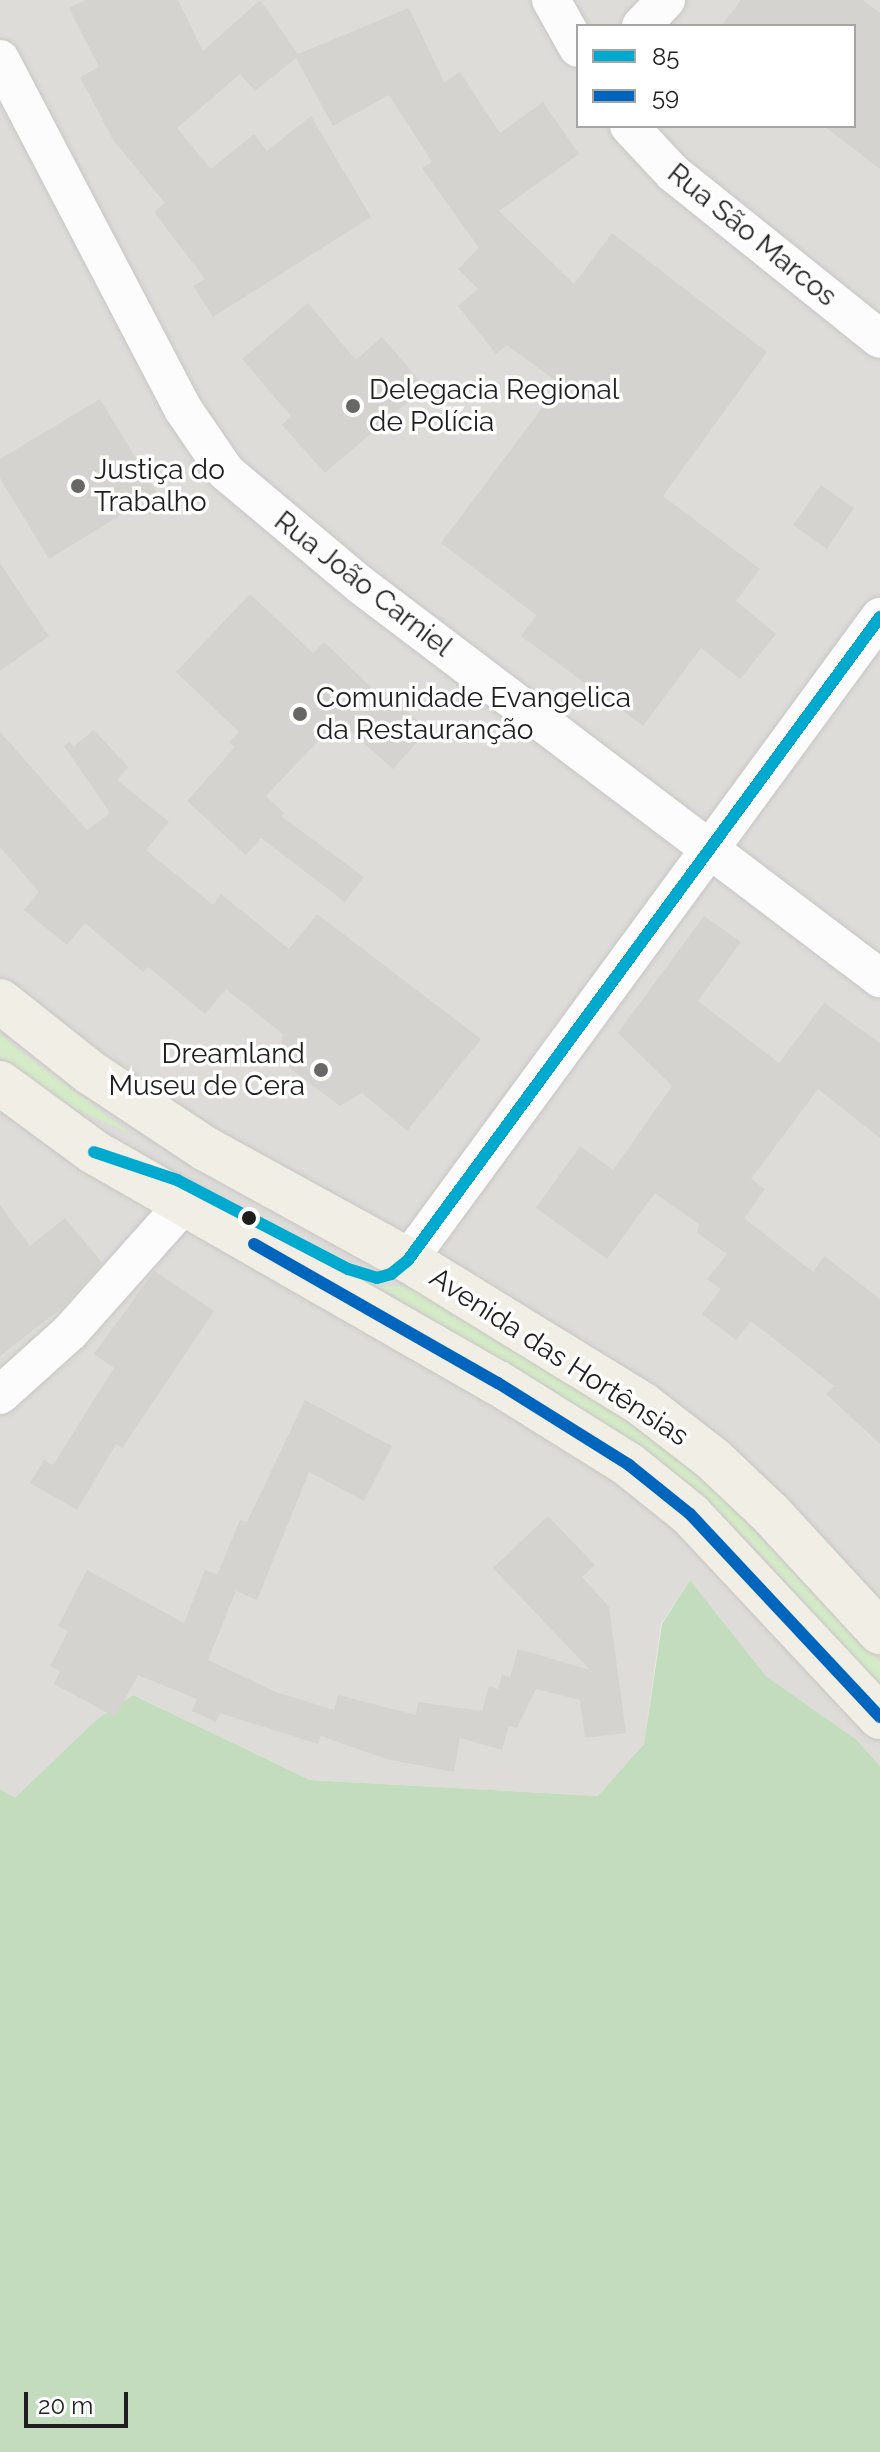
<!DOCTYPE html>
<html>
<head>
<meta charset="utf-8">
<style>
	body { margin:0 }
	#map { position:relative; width:880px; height:2452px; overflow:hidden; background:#eeede8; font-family:Raleway,sans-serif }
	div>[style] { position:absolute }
	.residential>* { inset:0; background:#dddcd9 }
	.grass>* { inset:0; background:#d5ebc7 }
	.forest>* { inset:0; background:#c4dcbe }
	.building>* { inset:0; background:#d5d3cf }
	.roads { filter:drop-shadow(0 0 2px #c6c6c4) drop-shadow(0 0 2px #c6c6c4) }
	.minor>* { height:38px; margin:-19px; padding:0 19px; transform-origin:19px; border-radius:19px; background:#fcfcfc }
	.major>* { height:44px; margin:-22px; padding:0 22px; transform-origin:22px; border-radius:22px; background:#f1eee5 }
	.bus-1>* { height:12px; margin:-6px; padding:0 6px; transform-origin:6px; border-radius:6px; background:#00a9ce }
	.bus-2>* { height:12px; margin:-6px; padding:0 6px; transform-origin:6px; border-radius:6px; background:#0065bd }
	.dots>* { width:22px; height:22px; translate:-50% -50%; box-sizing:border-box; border:4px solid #fff; border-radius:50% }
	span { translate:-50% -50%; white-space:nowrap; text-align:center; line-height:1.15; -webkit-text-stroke:7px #fff; paint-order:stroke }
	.street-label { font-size:28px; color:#1f1f1f }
	.poi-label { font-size:28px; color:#1f1f1f }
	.left { translate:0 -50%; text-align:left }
	.right { translate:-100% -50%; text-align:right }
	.legend { position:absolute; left:576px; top:24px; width:280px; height:104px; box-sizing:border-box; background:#fff; border:2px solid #a5a5a5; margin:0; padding:10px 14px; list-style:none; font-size:24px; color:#1f1f1f }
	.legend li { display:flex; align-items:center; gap:16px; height:40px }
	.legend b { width:40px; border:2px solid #a5a5a5 }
	.scale { position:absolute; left:24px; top:2392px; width:104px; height:36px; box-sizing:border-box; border:4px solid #1f1f1f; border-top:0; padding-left:10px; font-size:24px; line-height:28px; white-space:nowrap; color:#1f1f1f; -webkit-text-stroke:6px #fff; paint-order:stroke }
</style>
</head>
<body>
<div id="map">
	<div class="residential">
		<i style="clip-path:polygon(evenodd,0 0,880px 0,880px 1766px,857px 1740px,766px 1676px,690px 1580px,661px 1624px,644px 1744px,599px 1796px,310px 1780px,133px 1695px,96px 1720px,15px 1799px,0 1789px,0 0,578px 26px,854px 26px,854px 126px,578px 126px,578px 26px)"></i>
	</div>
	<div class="grass">
		<i style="clip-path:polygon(0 1034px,17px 1049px,130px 1133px,69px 1106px,0 1056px)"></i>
		<i style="clip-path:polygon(378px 1286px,410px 1287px,584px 1391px,704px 1479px,880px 1662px,880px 1687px,752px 1544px,642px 1447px)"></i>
	</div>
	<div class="forest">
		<i style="clip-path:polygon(690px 1580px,766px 1676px,857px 1740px,880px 1766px,880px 2452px,0 2452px,0 1789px,15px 1798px,96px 1720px,133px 1695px,310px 1780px,598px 1796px,644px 1744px,662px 1624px)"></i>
	</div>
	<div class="building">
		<i style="clip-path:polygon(86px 0,178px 0,203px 51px,260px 0,298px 54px,409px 8px,444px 82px,460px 72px,500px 133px,543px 102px,579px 154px,499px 211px,574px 284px,612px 233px,767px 352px,663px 496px,760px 569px,736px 601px,776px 634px,740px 679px,701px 648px,643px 726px,521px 636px,536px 615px,441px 543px,560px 384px,507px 345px,496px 354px,458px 306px,478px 289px,458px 269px,479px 248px,422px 168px,432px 162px,389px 95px,333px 126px,296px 58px,255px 91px,240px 74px,177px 128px,211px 169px,254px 134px,267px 151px,311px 116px,371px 217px,213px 317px,193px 286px,205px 279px,154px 212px,165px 203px,113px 140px,80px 77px,99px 67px,69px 8px)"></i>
		<i style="clip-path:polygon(741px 0,863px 0,880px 13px,880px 169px,824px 126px,854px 126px,854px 26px,721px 26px)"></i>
		<i style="clip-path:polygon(308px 303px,356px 360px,382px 337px,425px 387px,325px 473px,282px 425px,291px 416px,242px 359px)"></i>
		<i style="clip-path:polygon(100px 399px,157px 493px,49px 559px,0 478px,0 459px)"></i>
		<i style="clip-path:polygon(821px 485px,854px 508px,827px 549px,793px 525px)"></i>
		<i style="clip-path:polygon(0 563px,49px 636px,0 671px)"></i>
		<i style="clip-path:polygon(250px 594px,313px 653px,324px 642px,379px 695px,383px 690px,428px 730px,393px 769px,338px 720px,266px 796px,284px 813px,281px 816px,364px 877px,345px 902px,261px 838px,246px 855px,187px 801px,235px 747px,229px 742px,239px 732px,176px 672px)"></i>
		<i style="clip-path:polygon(94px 730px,128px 767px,117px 780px,169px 822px,146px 850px,213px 905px,221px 894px,289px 949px,317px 914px,481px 1039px,407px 1131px,362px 1093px,340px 1106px,279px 1060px,283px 1034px,226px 989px,205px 1014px,148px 967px,143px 972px,85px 923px,67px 945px,24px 910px,39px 892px,0 847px,0 732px,87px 830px,110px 813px,64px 746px,69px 742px,74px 746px)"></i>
		<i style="clip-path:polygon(704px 916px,741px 942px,698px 1001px,779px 1063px,824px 1003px,880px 1043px,880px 1138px,818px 1089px,751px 1179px,765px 1189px,744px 1218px,813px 1272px,824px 1256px,880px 1299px,880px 1444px,826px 1394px,834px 1386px,751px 1321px,736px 1340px,702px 1314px,721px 1289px,707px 1279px,727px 1254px,697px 1233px,699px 1224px,655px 1193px,607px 1259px,536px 1208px,580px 1146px,613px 1170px,672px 1086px,618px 1033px)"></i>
		<i style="clip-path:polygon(0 1205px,30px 1246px,65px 1218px,102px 1263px,62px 1308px,0 1356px)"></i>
		<i style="clip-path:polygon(154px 1271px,214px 1311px,122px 1448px,116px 1444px,77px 1510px,30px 1483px,44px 1460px,53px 1465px,114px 1368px,94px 1354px)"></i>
		<i style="clip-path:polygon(305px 1400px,392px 1446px,364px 1501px,309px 1472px,257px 1600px,236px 1591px,208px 1660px,276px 1692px,334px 1710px,338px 1695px,416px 1715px,418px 1702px,482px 1711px,489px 1686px,498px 1689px,502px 1675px,510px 1677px,518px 1649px,590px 1670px,493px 1568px,548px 1516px,595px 1565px,582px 1577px,609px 1607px,626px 1733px,585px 1738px,580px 1700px,536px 1689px,517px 1728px,509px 1726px,502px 1750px,460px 1738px,454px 1772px,386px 1759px,321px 1736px,318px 1744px,220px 1713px,216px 1722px,192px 1711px,197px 1699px,138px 1675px,115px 1717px,54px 1684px,60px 1671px,50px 1666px,68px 1631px,58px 1626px,87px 1570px,184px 1623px,205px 1570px,217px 1575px,240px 1520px,247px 1522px)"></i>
	</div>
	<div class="roads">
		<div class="minor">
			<i style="left:551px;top:0;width:55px;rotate:60.6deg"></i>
			<i style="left:641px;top:26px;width:36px;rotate:-46deg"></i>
			<i style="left:0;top:59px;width:395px;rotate:62.4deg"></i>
			<i style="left:183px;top:409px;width:76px;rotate:55.7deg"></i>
			<i style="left:226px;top:472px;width:177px;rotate:40deg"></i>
			<i style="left:362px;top:586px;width:650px;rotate:37.12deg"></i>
			<i style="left:629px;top:126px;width:64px;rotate:46.9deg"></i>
			<i style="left:673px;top:173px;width:265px;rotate:38.7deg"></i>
			<i style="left:408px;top:1260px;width:798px;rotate:-53.72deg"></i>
			<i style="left:0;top:1395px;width:94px;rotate:-42deg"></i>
			<i style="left:70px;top:1332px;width:171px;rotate:-48.3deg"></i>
		</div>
		<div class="major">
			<i style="left:0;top:1001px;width:116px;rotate:38.4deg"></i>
			<i style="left:91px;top:1073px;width:138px;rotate:33.5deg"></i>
			<i style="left:206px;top:1149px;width:230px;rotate:28.8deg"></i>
			<i style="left:408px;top:1260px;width:275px;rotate:31.6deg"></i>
			<i style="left:642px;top:1404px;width:90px;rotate:37.8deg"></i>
			<i style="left:713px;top:1459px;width:80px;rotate:43.5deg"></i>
			<i style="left:771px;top:1514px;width:161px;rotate:47.3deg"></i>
			<i style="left:0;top:1083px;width:117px;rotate:36.3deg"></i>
			<i style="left:94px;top:1152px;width:465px;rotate:29.8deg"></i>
			<i style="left:498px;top:1383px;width:155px;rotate:32deg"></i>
			<i style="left:629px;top:1465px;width:78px;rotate:38.8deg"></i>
			<i style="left:690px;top:1514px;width:278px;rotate:46.9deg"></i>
		</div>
	</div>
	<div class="bus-1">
		<i style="left:94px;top:1152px;width:88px;rotate:18.6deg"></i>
		<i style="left:177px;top:1180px;width:193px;rotate:27.5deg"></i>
		<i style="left:348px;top:1269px;width:30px;rotate:17deg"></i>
		<i style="left:377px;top:1278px;width:15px;rotate:-16deg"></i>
		<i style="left:391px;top:1274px;width:22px;rotate:-39deg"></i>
		<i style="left:408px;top:1260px;width:798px;rotate:-53.72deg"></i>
	</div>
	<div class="bus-2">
		<i style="left:254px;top:1244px;width:281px;rotate:29.7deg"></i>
		<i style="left:498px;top:1383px;width:155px;rotate:32deg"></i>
		<i style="left:629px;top:1465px;width:78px;rotate:38.8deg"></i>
		<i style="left:690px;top:1514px;width:278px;rotate:46.9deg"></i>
	</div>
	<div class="dots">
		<i style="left:353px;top:406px;background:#676765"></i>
		<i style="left:78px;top:486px;background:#676765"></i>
		<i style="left:300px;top:714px;background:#676765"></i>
		<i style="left:321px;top:1070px;background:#676765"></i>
		<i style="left:249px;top:1218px;background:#1f1f1f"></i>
	</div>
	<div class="street-label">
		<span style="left:752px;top:235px;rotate:39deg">Rua São Marcos</span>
		<span style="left:363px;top:584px;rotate:38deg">Rua João Carniel</span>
		<span style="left:559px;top:1357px;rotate:33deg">Avenida das Hortênsias</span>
	</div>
	<div class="poi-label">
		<span class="left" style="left:369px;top:406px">Delegacia Regional<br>de Polícia</span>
		<span class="left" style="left:94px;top:486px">Justiça do<br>Trabalho</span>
		<span class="left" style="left:316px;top:714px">Comunidade Evangelica<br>da Restauranção</span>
		<span class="right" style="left:305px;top:1070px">Dreamland<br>Museu de Cera</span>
	</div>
	<ul class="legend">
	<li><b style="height:10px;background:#00a9ce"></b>85</li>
	<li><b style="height:10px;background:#0065bd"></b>59</li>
	</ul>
	<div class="scale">20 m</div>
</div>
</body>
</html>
